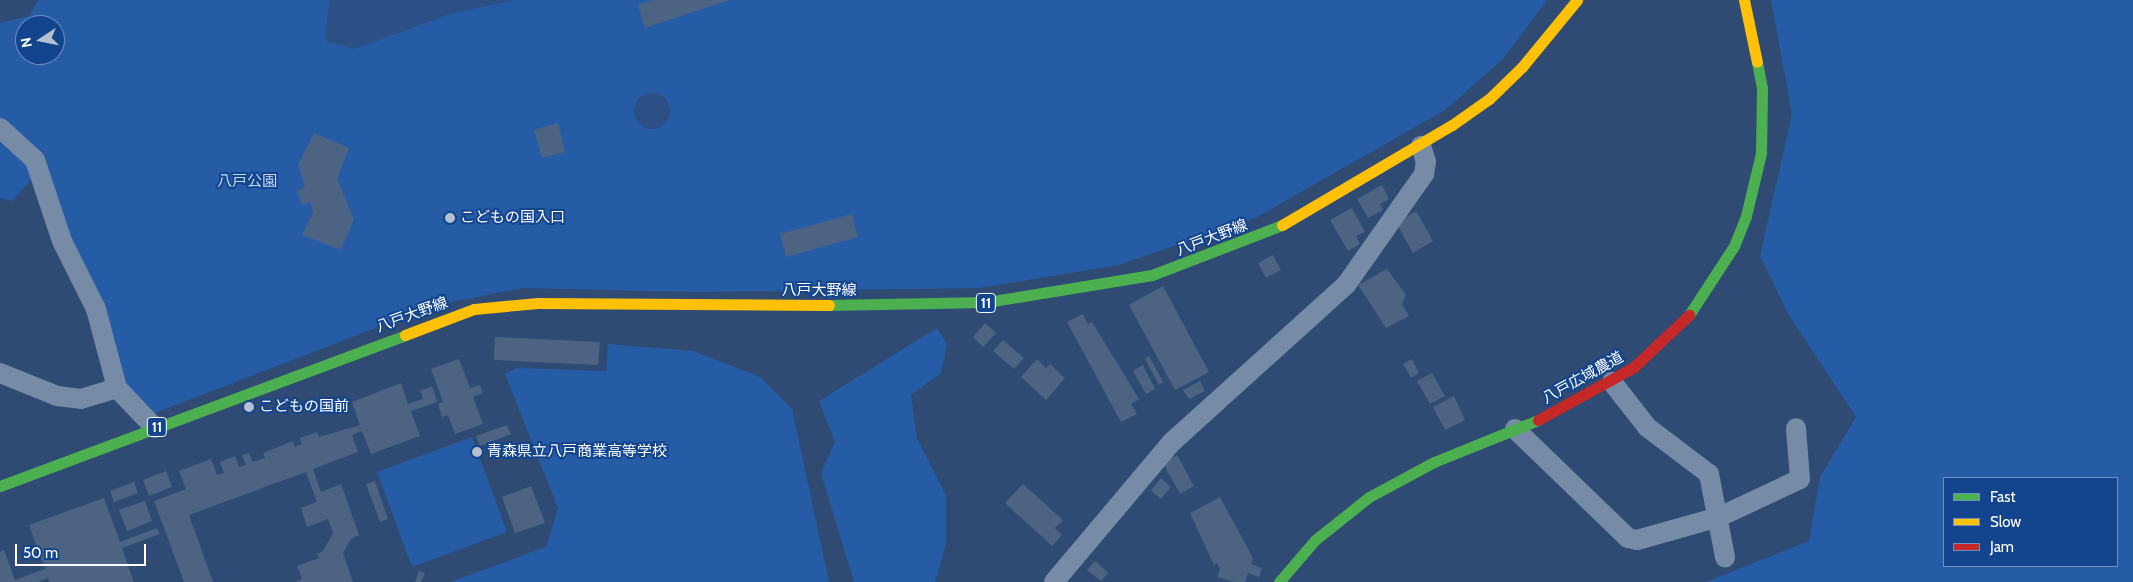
<!DOCTYPE html>
<html>
<head>
<meta charset="utf-8">
<style>
	body { margin:0 }
	#map { position:relative; width:2133px; height:582px; overflow:hidden; background:#2f4b73; font-family:Cabin,"Noto Sans JP",sans-serif }
	div>[style] { position:absolute }
	.green>* { inset:0; background:#265ca6 }
	.water>* { inset:0; background:#2c5085 }
	.round { border-radius:50% }
	.building>* { inset:0; background:#4c6383 }
	.street>* { height:20px; margin:-10px; padding:0 10px; transform-origin:10px; border-radius:10px; background:#768ba6 }
	.fast>* { height:11px; margin:-5.5px; padding:0 5.5px; transform-origin:5.5px; border-radius:5.5px; background:#4caf50 }
	.slow>* { height:11px; margin:-5.5px; padding:0 5.5px; transform-origin:5.5px; border-radius:5.5px; background:#ffc107 }
	.jam>* { height:11px; margin:-5.5px; padding:0 5.5px; transform-origin:5.5px; border-radius:5.5px; background:#c62828 }
	.dots>* { width:14px; height:14px; translate:-50% -50%; box-sizing:border-box; border:2px solid #13458f; border-radius:50% }
	span { translate:-50% -50%; white-space:nowrap; text-align:center; line-height:1.15; -webkit-text-stroke:4px #13458f; paint-order:stroke }
	.shield-label span { padding:1px 4px; background:#13458f; border:1px solid; border-radius:4px; -webkit-text-stroke-width:0 }
	.shield-label { font-size:14px; color:#fff; font-weight:700 }
	.park-label { font-size:15px; color:#c5dcfc }
	.poi-label { font-size:15px; color:#fff }
	.left { translate:0 -50%; text-align:left }
	.street-label { font-size:15px; color:#fff }
	.legend { position:absolute; left:1943px; top:477px; width:175px; height:90px; box-sizing:border-box; background:#13458f; border:1px solid #718fbc; margin:0; padding:6px 9px; list-style:none; font-size:15px; color:#fff }
	.legend li { display:flex; align-items:center; gap:10px; height:25px }
	.legend b { width:25px; border:1px solid #718fbc }
	.north { position:absolute; left:15px; top:15px; width:50px; height:50px; box-sizing:border-box; background:#13458f; border:1px solid #718fbc; border-radius:50%; rotate:259deg; font-size:14px; font-weight:700; line-height:20px; text-align:center; color:#fff }
	.north::after { content:''; display:block; margin:auto; width:18px; height:22px; background:#b6c0ce; clip-path:polygon(50% 0,100% 100%,50% 72%,0 100%) }
	.scale { position:absolute; left:15px; top:544px; width:131px; height:22px; box-sizing:border-box; border:2px solid #fff; border-top:0; padding-left:6px; font-size:15px; line-height:18px; white-space:nowrap; color:#fff; -webkit-text-stroke:4px #13458f; paint-order:stroke }
</style>
</head>
<body>
<div id="map">
	<div class="green">
		<i style="clip-path:polygon(evenodd,38px 0,1547px 0,1503px 59px,1445px 110px,1257px 217px,1119px 265px,979px 288px,698px 292px,521px 288px,433px 306px,152px 414px,124px 380px,106px 308px,57px 208px,46px 163px,12px 201px,0 198px,0 23px,29px 16px,38px 0,25px 25px,55px 25px,55px 55px,25px 55px,25px 25px)"></i>
		<i style="clip-path:polygon(evenodd,1771px 0,2133px 0,2133px 582px,1706px 582px,1809px 541px,1820px 477px,1856px 417px,1787px 312px,1760px 256px,1792px 114px,1771px 0,1944px 478px,2117px 478px,2117px 566px,1944px 566px,1944px 478px)"></i>
		<i style="clip-path:polygon(937px 328px,947px 344px,941px 373px,911px 395px,917px 439px,946px 495px,946px 544px,935px 582px,854px 582px,821px 473px,835px 442px,819px 401px)"></i>
		<i style="clip-path:polygon(608px 344px,693px 351px,760px 377px,792px 409px,829px 582px,450px 582px,546px 547px,558px 508px,505px 374px,517px 368px,606px 371px)"></i>
		<i style="clip-path:polygon(472px 437px,507px 532px,412px 567px,377px 472px)"></i>
	</div>
	<div class="water">
		<i style="clip-path:polygon(329px 0,515px 0,450px 14px,355px 49px,325px 41px)"></i>
		<i class="round" style="left:634px;top:93px;width:36px;height:36px"></i>
	</div>
	<div class="building">
		<i style="clip-path:polygon(652px 0,730px 0,645px 28px,638px 5px)"></i>
		<i style="clip-path:polygon(558px 123px,565px 152px,542px 158px,534px 130px)"></i>
		<i style="clip-path:polygon(314px 133px,349px 148px,337px 179px,354px 219px,341px 250px,302px 235px,313px 212px,310px 202px,302px 205px,297px 191px,305px 187px,298px 165px)"></i>
		<i style="clip-path:polygon(1382px 185px,1389px 199px,1380px 204px,1383px 210px,1368px 218px,1357px 199px)"></i>
		<i style="clip-path:polygon(1352px 208px,1365px 232px,1356px 236px,1360px 244px,1348px 251px,1330px 220px)"></i>
		<i style="clip-path:polygon(1416px 211px,1433px 241px,1413px 253px,1396px 223px)"></i>
		<i style="clip-path:polygon(852px 214px,858px 237px,786px 257px,780px 234px)"></i>
		<i style="clip-path:polygon(1273px 255px,1281px 270px,1266px 278px,1258px 263px)"></i>
		<i style="clip-path:polygon(1387px 269px,1406px 295px,1402px 304px,1409px 316px,1386px 328px,1358px 285px)"></i>
		<i style="clip-path:polygon(1163px 286px,1209px 372px,1175px 390px,1129px 305px)"></i>
		<i style="clip-path:polygon(1083px 314px,1088px 324px,1092px 322px,1139px 399px,1131px 404px,1137px 414px,1121px 422px,1067px 322px)"></i>
		<i style="clip-path:polygon(985px 323px,996px 333px,983px 347px,973px 337px)"></i>
		<i style="clip-path:polygon(495px 337px,600px 342px,598px 365px,494px 360px)"></i>
		<i style="clip-path:polygon(1003px 340px,1024px 358px,1014px 369px,993px 351px)"></i>
		<i style="clip-path:polygon(1149px 356px,1163px 382px,1159px 385px,1145px 359px)"></i>
		<i style="clip-path:polygon(459px 359px,470px 388px,480px 385px,483px 393px,473px 397px,483px 424px,455px 434px,448px 415px,442px 417px,438px 404px,443px 402px,431px 369px)"></i>
		<i style="clip-path:polygon(1037px 359px,1046px 368px,1050px 364px,1065px 378px,1046px 400px,1021px 377px)"></i>
		<i style="clip-path:polygon(1412px 359px,1419px 373px,1411px 378px,1403px 364px)"></i>
		<i style="clip-path:polygon(1143px 365px,1155px 389px,1146px 394px,1133px 371px)"></i>
		<i style="clip-path:polygon(1432px 373px,1445px 396px,1430px 404px,1417px 381px)"></i>
		<i style="clip-path:polygon(1200px 381px,1205px 391px,1189px 399px,1183px 390px)"></i>
		<i style="clip-path:polygon(401px 383px,408px 404px,423px 399px,420px 391px,432px 386px,435px 395px,437px 402px,411px 411px,420px 436px,371px 454px,362px 431px,352px 435px,358px 452px,313px 469px,321px 492px,341px 484px,359px 535px,351px 539px,343px 553px,353px 582px,295px 582px,302px 579px,297px 566px,319px 558px,317px 554px,323px 551px,333px 533px,328px 519px,307px 527px,301px 508px,317px 502px,306px 472px,189px 515px,213px 582px,184px 582px,154px 501px,186px 489px,179px 471px,211px 459px,217px 475px,224px 473px,220px 462px,235px 456px,239px 467px,246px 465px,242px 455px,249px 453px,252px 462px,265px 458px,263px 453px,293px 441px,295px 447px,302px 444px,300px 438px,317px 432px,319px 437px,360px 425px,352px 402px)"></i>
		<i style="clip-path:polygon(1454px 396px,1465px 420px,1445px 430px,1433px 407px)"></i>
		<i style="clip-path:polygon(507px 425px,511px 434px,480px 446px,476px 436px)"></i>
		<i style="clip-path:polygon(1177px 455px,1194px 486px,1180px 494px,1163px 463px)"></i>
		<i style="clip-path:polygon(166px 471px,172px 487px,149px 496px,143px 480px)"></i>
		<i style="clip-path:polygon(1161px 478px,1171px 487px,1161px 499px,1151px 491px)"></i>
		<i style="clip-path:polygon(375px 481px,388px 519px,380px 522px,366px 484px)"></i>
		<i style="clip-path:polygon(134px 482px,138px 493px,114px 502px,110px 491px)"></i>
		<i style="clip-path:polygon(1023px 484px,1063px 520px,1055px 528px,1062px 535px,1052px 546px,1005px 503px)"></i>
		<i style="clip-path:polygon(531px 486px,545px 523px,515px 533px,502px 497px)"></i>
		<i style="clip-path:polygon(1220px 497px,1253px 558px,1251px 564px,1262px 568px,1259px 577px,1248px 573px,1245px 582px,1234px 582px,1217px 577px,1220px 569px,1217px 563px,1214px 565px,1190px 513px)"></i>
		<i style="clip-path:polygon(104px 498px,120px 542px,157px 528px,160px 534px,122px 548px,134px 582px,50px 582px,48px 578px,38px 582px,0 582px,0 552px,4px 550px,15px 580px,45px 569px,29px 525px)"></i>
		<i style="clip-path:polygon(145px 501px,152px 521px,127px 531px,119px 510px)"></i>
		<i style="clip-path:polygon(1095px 561px,1108px 573px,1101px 581px,1087px 570px)"></i>
		<i style="clip-path:polygon(419px 571px,425px 573px,421px 582px,415px 582px)"></i>
	</div>
	<div class="street">
		<i style="left:0;top:128px;width:47px;rotate:42.4deg"></i>
		<i style="left:35px;top:160px;width:85px;rotate:71.6deg"></i>
		<i style="left:62px;top:241px;width:76px;rotate:63.4deg"></i>
		<i style="left:96px;top:309px;width:82px;rotate:75.1deg"></i>
		<i style="left:117px;top:388px;width:55px;rotate:46.5deg"></i>
		<i style="left:0;top:373px;width:61px;rotate:22deg"></i>
		<i style="left:57px;top:396px;width:24px;rotate:7deg"></i>
		<i style="left:81px;top:399px;width:38px;rotate:-17deg"></i>
		<i style="left:1612px;top:382px;width:57px;rotate:52.1deg"></i>
		<i style="left:1647px;top:427px;width:78px;rotate:37.2deg"></i>
		<i style="left:1709px;top:474px;width:85px;rotate:79.1deg"></i>
		<i style="left:1515px;top:429px;width:157px;rotate:44deg"></i>
		<i style="left:1628px;top:538px;width:9px;rotate:13deg"></i>
		<i style="left:1637px;top:540px;width:85px;rotate:-15.7deg"></i>
		<i style="left:1719px;top:517px;width:89px;rotate:-25.1deg"></i>
		<i style="left:1800px;top:479px;width:51px;rotate:-94.5deg"></i>
		<i style="left:1054px;top:582px;width:183px;rotate:-49.9deg"></i>
		<i style="left:1172px;top:442px;width:234px;rotate:-42.1deg"></i>
		<i style="left:1346px;top:285px;width:136px;rotate:-54.9deg"></i>
		<i style="left:1424px;top:174px;width:12px;rotate:-81deg"></i>
		<i style="left:1426px;top:162px;width:17px;rotate:-107deg"></i>
	</div>
	<div class="fast">
		<i style="left:829px;top:305px;width:158px;rotate:-1.1deg"></i>
		<i style="left:987px;top:302px;width:167px;rotate:-9.3deg"></i>
		<i style="left:1152px;top:275px;width:139px;rotate:-21deg"></i>
		<i style="left:1689px;top:315px;width:82px;rotate:-56.9deg"></i>
		<i style="left:1734px;top:246px;width:32px;rotate:-68deg"></i>
		<i style="left:1746px;top:216px;width:65px;rotate:-76.6deg"></i>
		<i style="left:1761px;top:153px;width:65px;rotate:-89.1deg"></i>
		<i style="left:1762px;top:88px;width:26px;rotate:-101deg"></i>
		<i style="left:0;top:486px;width:432px;rotate:-20.4deg"></i>
		<i style="left:1279px;top:582px;width:55px;rotate:-49.4deg"></i>
		<i style="left:1315px;top:540px;width:69px;rotate:-38.5deg"></i>
		<i style="left:1369px;top:497px;width:74px;rotate:-28.3deg"></i>
		<i style="left:1434px;top:462px;width:112px;rotate:-22deg"></i>
	</div>
	<div class="slow">
		<i style="left:1744px;top:0;width:63px;rotate:78.2deg"></i>
		<i style="left:1282px;top:225px;width:197px;rotate:-30.5deg"></i>
		<i style="left:1452px;top:125px;width:45px;rotate:-35.1deg"></i>
		<i style="left:1489px;top:99px;width:46px;rotate:-44.1deg"></i>
		<i style="left:1522px;top:67px;width:87px;rotate:-50.6deg"></i>
		<i style="left:405px;top:335px;width:74px;rotate:-20.6deg"></i>
		<i style="left:474px;top:309px;width:64px;rotate:-5.4deg"></i>
		<i style="left:538px;top:303px;width:291px;rotate:0.4deg"></i>
	</div>
	<div class="jam">
		<i style="left:1538px;top:420px;width:110px;rotate:-28.9deg"></i>
		<i style="left:1634px;top:367px;width:76px;rotate:-43.4deg"></i>
	</div>
	<div class="dots">
		<i style="left:450px;top:218px;background:#b6c0ce"></i>
		<i style="left:249px;top:407px;background:#b6c0ce"></i>
		<i style="left:477px;top:452px;background:#b6c0ce"></i>
	</div>
	<div class="shield-label">
		<span style="left:986px;top:303px">11</span>
		<span style="left:157px;top:427px">11</span>
	</div>
	<div class="park-label">
		<span style="left:247px;top:182px">八戸公園</span>
	</div>
	<div class="poi-label">
		<span class="left" style="left:460px;top:218px">こどもの国入口</span>
		<span class="left" style="left:259px;top:407px">こどもの国前</span>
		<span class="left" style="left:487px;top:452px">青森県立八戸商業高等学校</span>
	</div>
	<div class="street-label">
		<span style="left:1212px;top:238px;rotate:-21deg">八戸大野線</span>
		<span style="left:819px;top:291px">八戸大野線</span>
		<span style="left:412px;top:315px;rotate:-20deg">八戸大野線</span>
		<span style="left:1583px;top:378px;rotate:-29deg">八戸広域農道</span>
	</div>
	<ul class="legend">
	<li><b style="height:6px;background:#4caf50"></b>Fast</li>
	<li><b style="height:6px;background:#ffc107"></b>Slow</li>
	<li><b style="height:6px;background:#c62828"></b>Jam</li>
	</ul>
	<div class="north">N</div>
	<div class="scale">50 m</div>
</div>
</body>
</html>
